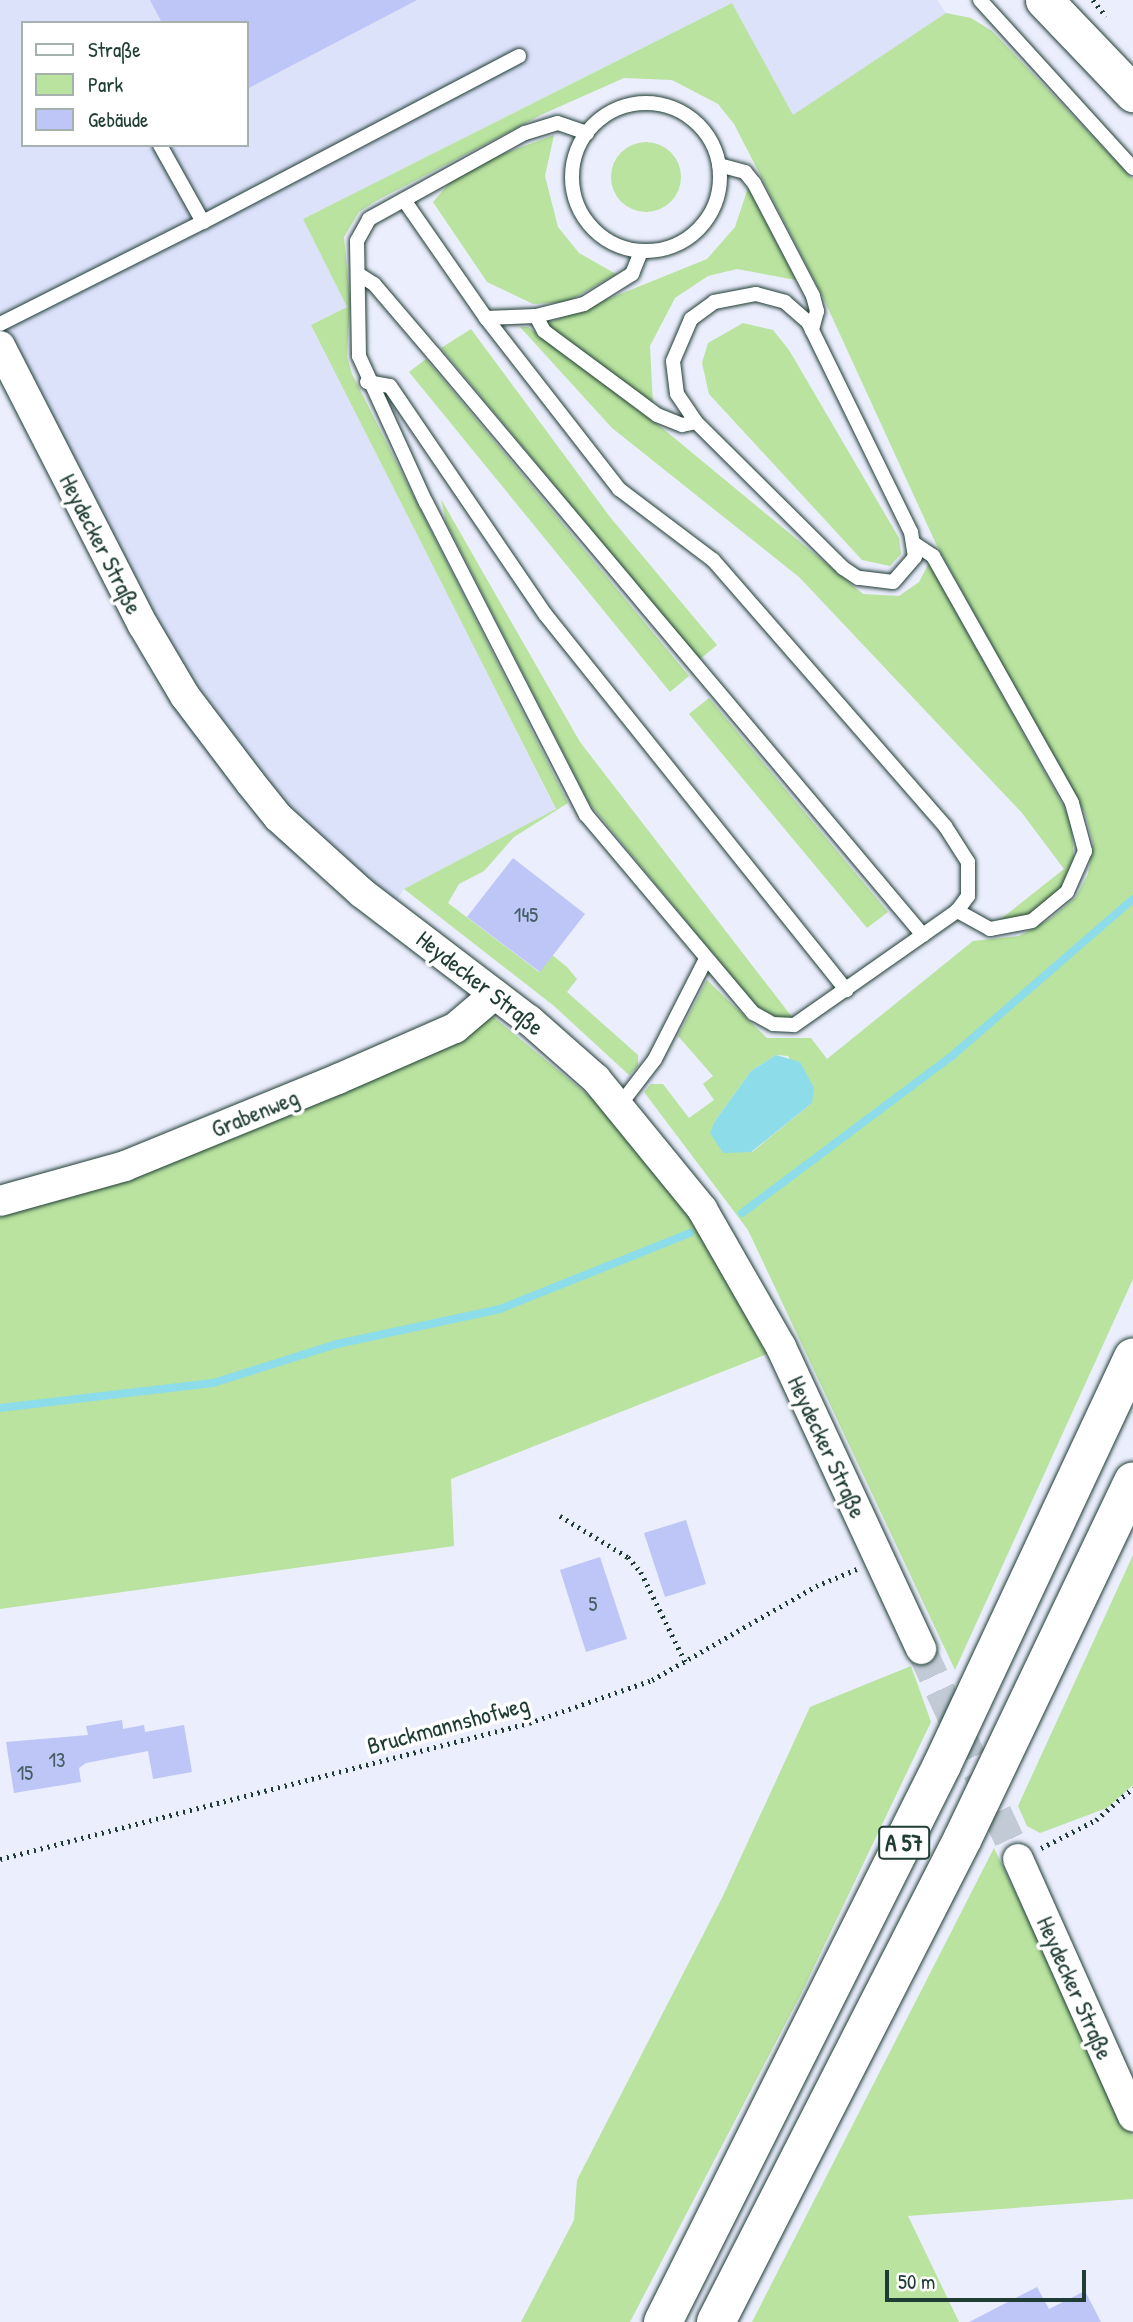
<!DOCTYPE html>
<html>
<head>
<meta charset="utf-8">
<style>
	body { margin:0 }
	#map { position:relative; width:1133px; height:2322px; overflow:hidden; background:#ebeefd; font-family:"Patrick Hand",sans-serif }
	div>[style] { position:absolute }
	.built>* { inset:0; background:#dde2fb }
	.green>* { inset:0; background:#b9e39f }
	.round { border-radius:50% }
	.water>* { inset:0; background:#8ddcea }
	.stream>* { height:8px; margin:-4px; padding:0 4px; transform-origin:4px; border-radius:4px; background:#8ddcea }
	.building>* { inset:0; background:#bdc6f7 }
	.minor-tunnel>* { height:30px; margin-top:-15px; transform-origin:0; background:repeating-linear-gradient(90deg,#c2cbd5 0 30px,transparent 0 45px) }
	.path>* { height:4.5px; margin-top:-2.25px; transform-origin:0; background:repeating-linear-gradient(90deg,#1f3d34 0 2px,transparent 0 7px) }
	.roads { filter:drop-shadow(0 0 2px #1f3d34) drop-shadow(0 0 2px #1f3d34) }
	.service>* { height:14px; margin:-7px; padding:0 7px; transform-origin:7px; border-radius:7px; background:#fff }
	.service>.ring { margin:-7px; padding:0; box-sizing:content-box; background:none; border:14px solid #fff; border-radius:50% }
	.minor>* { height:30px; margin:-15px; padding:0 15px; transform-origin:15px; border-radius:15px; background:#fff }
	.tertiary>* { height:37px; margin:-18.5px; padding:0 18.5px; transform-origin:18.5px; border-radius:18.5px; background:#fff }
	.motorway>* { height:38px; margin:-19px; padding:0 19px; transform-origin:19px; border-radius:19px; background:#fff }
	span { translate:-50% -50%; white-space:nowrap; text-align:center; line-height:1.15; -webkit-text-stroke:7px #fff; paint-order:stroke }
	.number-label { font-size:21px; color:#465f65 }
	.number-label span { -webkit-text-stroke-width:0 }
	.shield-label span { padding:2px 5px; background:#fff; border:2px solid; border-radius:5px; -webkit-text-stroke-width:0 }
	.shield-label { font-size:23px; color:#1f3d34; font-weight:700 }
	.street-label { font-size:24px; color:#1f3d34 }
	.legend { position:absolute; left:21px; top:21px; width:228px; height:126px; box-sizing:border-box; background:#fff; border:2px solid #a5b1ae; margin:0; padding:9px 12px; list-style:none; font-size:21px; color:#1f3d34 }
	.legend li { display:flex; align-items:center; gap:14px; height:35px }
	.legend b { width:35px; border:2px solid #a5b1ae }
	.scale { position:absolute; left:885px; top:2270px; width:201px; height:32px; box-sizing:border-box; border:4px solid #1f3d34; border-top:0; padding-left:9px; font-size:21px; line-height:24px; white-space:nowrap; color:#1f3d34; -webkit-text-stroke:5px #fff; paint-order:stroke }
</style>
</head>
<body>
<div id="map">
	<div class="built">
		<i style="clip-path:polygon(evenodd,0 0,937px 0,946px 13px,793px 116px,732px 3px,303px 219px,347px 307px,312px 326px,556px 810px,404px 889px,379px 925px,271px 835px,173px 710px,0 379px,0 0,23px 23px,247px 23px,247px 145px,23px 145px,23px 23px)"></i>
	</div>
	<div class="green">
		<i style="clip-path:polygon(evenodd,732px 3px,793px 115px,946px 13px,971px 18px,992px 31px,1133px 179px,1133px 1279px,955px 1670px,748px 1230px,644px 1092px,651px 1084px,663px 1084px,689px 1118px,714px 1100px,703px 1084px,713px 1076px,678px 1036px,707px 980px,767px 1038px,811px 1038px,827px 1059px,973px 941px,1019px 936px,1050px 919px,1076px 897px,1088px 874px,1093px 843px,1085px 813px,937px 546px,821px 293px,734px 124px,718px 104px,672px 80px,624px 78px,543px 114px,376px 201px,359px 212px,344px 237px,350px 301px,347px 357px,352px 374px,568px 803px,514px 837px,484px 871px,459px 884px,448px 903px,539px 972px,551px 954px,567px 967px,577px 979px,567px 992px,638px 1055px,638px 1066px,629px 1075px,554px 1006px,404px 889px,556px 809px,311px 325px,347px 307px,303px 219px,732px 3px,776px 1055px,788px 1056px,812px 1103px,752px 1152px,715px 1121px,751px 1071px,776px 1055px)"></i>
		<i style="clip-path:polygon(554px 135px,545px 176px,558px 227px,579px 253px,616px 274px,567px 302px,533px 304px,487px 282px,433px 202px,452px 180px,486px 160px)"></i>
		<i class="round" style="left:611px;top:142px;width:70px;height:70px"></i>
		<i style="clip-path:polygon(748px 188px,796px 280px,737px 269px,708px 276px,675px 298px,650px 346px,653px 405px,546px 324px,707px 259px,735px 227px)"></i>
		<i style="clip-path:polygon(743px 323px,773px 330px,789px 350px,899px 538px,901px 554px,890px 566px,862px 560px,709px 394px,702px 363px,708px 343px)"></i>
		<i style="clip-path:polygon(520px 327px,528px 327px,661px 427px,863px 594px,899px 596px,919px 582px,929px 563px,1071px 820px,1074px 860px,1060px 890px,1028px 916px,997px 922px,1064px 869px,1022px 813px,799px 577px,612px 428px)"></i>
		<i style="clip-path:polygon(471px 329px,610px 517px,717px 645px,699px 660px,441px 348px)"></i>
		<i style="clip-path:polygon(426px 359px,689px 676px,670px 692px,409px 372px)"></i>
		<i style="clip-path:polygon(441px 499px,580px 742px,792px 1017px,778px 1018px,756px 1006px,589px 803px,446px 522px)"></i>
		<i style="clip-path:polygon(709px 698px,888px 912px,867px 928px,689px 714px)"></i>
		<i style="clip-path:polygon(479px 1005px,611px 1114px,679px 1196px,767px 1354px,451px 1479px,454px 1546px,0 1609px,0 1201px,20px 1199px)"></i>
		<i style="clip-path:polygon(1133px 1555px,1133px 1785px,1107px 1808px,1040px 1833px,1027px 1826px,1018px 1806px)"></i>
		<i style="clip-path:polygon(911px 1666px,931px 1722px,802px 1992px,630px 2322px,521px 2322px,574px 2220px,577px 2180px,722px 1898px,810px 1707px)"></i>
		<i style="clip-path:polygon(994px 1848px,1133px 2136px,1133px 2199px,908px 2216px,959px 2322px,752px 2322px)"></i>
	</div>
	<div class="water">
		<i style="clip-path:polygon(776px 1055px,800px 1062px,814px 1088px,812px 1103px,751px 1152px,723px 1153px,710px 1133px,715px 1121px,751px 1071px)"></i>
	</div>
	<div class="stream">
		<i style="left:742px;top:1213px;width:264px;rotate:-36.8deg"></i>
		<i style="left:953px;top:1055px;width:238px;rotate:-40.9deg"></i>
		<i style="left:0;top:1408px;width:214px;rotate:-6.7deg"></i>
		<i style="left:213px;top:1383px;width:130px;rotate:-17.5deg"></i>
		<i style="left:337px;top:1344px;width:167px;rotate:-12.1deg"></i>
		<i style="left:500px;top:1309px;width:205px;rotate:-21.8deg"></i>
	</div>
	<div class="building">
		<i style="clip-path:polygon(150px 0,417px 0,247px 89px,247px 23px,162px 23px)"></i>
		<i style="clip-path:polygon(513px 858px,585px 914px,540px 972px,467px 917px)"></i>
		<i style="clip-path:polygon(686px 1520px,706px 1584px,665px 1597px,644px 1533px)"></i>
		<i style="clip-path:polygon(600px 1557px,627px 1639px,586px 1652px,560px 1570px)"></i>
		<i style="clip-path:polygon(122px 1720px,123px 1729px,144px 1725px,145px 1732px,184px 1725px,192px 1772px,153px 1779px,148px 1751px,86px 1763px,79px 1768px,81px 1782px,14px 1793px,6px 1742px,88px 1735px,86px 1726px)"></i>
		<i style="clip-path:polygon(1037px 2287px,1049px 2309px,1085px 2291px,1101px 2322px,969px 2322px)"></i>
	</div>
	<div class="minor-tunnel">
		<i style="left:921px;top:1649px;width:231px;rotate:65.2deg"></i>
	</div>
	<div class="path">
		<i style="left:1093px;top:0;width:21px;rotate:51deg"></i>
		<i style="left:560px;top:1516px;width:79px;rotate:31.1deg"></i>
		<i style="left:628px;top:1557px;width:20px;rotate:49deg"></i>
		<i style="left:641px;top:1572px;width:102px;rotate:63.7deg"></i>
		<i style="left:1041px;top:1848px;width:62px;rotate:-27deg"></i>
		<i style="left:1096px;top:1820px;width:49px;rotate:-40.9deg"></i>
		<i style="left:0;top:1859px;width:546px;rotate:-14.42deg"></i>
		<i style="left:529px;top:1723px;width:130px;rotate:-19.3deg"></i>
		<i style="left:652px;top:1680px;width:189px;rotate:-29.8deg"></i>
		<i style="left:816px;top:1586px;width:44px;rotate:-22.5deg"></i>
	</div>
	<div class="roads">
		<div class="service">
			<i style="left:980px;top:0;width:227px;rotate:47.7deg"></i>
			<i class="ring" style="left:572px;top:103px;width:134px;height:134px"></i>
			<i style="left:719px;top:165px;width:27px;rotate:15deg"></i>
			<i style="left:745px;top:172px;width:14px;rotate:51deg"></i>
			<i style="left:754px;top:183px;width:127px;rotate:62.4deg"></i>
			<i style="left:813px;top:296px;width:16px;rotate:75deg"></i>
			<i style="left:817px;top:311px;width:20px;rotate:105deg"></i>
			<i style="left:404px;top:200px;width:144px;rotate:55.2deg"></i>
			<i style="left:486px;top:318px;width:217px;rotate:52.1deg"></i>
			<i style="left:619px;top:489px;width:118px;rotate:37.1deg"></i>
			<i style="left:713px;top:560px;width:353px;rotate:48.9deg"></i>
			<i style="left:945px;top:826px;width:43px;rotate:57.4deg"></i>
			<i style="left:968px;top:862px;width:34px;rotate:90deg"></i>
			<i style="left:968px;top:896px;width:19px;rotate:126deg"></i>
			<i style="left:957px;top:911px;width:199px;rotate:145deg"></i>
			<i style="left:794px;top:1025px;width:21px;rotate:-177deg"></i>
			<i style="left:773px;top:1024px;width:23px;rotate:-151deg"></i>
			<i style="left:753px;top:1013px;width:259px;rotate:-130.1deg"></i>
			<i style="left:586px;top:815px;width:351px;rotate:-117.1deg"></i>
			<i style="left:426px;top:503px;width:162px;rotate:-114.5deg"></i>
			<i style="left:359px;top:356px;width:115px;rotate:-91deg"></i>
			<i style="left:357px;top:241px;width:25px;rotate:-61deg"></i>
			<i style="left:369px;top:219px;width:178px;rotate:-28.9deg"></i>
			<i style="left:525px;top:133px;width:34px;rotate:-17deg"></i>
			<i style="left:558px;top:123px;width:31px;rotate:19deg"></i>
			<i style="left:203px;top:222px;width:357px;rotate:-27.7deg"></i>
			<i style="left:358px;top:274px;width:19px;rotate:32deg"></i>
			<i style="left:374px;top:284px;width:91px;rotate:49.5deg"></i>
			<i style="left:433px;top:353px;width:761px;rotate:49.91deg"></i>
			<i style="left:756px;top:294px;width:30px;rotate:15deg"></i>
			<i style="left:785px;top:302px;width:30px;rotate:41deg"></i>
			<i style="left:808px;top:322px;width:234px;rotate:63.9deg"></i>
			<i style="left:911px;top:532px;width:25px;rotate:81deg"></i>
			<i style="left:915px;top:557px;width:33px;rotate:131deg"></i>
			<i style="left:893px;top:582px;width:35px;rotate:-173deg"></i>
			<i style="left:858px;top:578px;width:18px;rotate:-146deg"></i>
			<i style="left:843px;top:568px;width:207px;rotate:-135.2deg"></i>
			<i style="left:696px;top:422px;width:34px;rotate:-124deg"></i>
			<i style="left:677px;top:394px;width:33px;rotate:-97deg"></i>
			<i style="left:673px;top:361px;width:46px;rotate:-66.8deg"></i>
			<i style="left:691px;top:319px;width:29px;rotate:-36deg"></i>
			<i style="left:714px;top:302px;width:43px;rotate:-10.8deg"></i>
			<i style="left:536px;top:316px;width:17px;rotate:62deg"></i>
			<i style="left:544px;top:331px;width:141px;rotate:36.6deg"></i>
			<i style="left:657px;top:415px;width:27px;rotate:22deg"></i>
			<i style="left:682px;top:425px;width:14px;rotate:-12deg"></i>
			<i style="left:486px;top:318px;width:50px;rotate:-2.3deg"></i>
			<i style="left:536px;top:316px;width:49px;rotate:-14deg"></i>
			<i style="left:584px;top:304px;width:57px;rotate:-32deg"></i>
			<i style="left:632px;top:274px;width:24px;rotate:-68deg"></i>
			<i style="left:0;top:324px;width:227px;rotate:-26.7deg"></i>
			<i style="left:203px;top:222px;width:88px;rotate:-119.2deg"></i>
			<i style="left:367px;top:382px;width:23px;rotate:10deg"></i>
			<i style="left:390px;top:386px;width:276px;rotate:55.8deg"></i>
			<i style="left:545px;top:614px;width:482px;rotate:51.3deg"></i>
			<i style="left:915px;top:544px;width:22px;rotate:34deg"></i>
			<i style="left:933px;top:556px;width:283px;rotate:60.6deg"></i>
			<i style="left:1072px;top:803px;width:50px;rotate:74.8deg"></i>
			<i style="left:1085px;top:851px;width:45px;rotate:113.7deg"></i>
			<i style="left:1067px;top:892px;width:45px;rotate:140.4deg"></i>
			<i style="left:1032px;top:921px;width:43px;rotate:169.2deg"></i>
			<i style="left:990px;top:929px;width:38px;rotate:-151deg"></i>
			<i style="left:619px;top:1106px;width:59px;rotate:-52.5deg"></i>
			<i style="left:655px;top:1059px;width:110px;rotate:-63deg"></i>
		</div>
		<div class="minor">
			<i style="left:0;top:346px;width:314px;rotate:62.9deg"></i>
			<i style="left:143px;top:625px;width:82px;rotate:59.4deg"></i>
			<i style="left:185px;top:696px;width:108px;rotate:52.9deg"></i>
			<i style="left:250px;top:782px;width:45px;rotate:51.3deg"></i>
			<i style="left:278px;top:817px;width:113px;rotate:42.1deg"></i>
			<i style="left:362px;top:893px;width:210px;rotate:37.3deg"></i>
			<i style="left:529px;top:1020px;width:89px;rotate:41.4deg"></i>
			<i style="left:596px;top:1079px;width:168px;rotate:50.8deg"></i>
			<i style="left:702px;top:1209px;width:159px;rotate:60.2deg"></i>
			<i style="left:781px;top:1347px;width:333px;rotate:65.1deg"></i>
			<i style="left:0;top:1201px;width:130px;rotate:-15.6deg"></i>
			<i style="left:125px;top:1166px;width:230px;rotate:-22.2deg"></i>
			<i style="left:338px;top:1079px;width:128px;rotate:-23.6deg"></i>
			<i style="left:455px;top:1028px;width:52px;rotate:-40.4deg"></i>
			<i style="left:1018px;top:1859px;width:282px;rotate:65.9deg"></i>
		</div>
		<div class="tertiary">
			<i style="left:1044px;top:0;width:129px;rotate:46.3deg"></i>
		</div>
		<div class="motorway">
			<i style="left:663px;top:2322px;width:623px;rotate:-63.39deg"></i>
			<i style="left:942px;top:1765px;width:450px;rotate:-64.9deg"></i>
			<i style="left:716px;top:2322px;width:543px;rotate:-62.96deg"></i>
			<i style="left:963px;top:1838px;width:395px;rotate:-64.5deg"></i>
		</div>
	</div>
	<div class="number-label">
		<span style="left:526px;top:915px">145</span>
		<span style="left:593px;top:1604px">5</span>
		<span style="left:57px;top:1760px">13</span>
		<span style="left:25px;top:1773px">15</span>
	</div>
	<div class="shield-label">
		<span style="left:904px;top:1843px">A 57</span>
	</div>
	<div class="street-label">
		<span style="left:101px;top:544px;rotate:63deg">Heydecker Straße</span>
		<span style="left:480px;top:983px;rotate:38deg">Heydecker Straße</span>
		<span style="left:255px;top:1113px;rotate:-22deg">Grabenweg</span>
		<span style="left:827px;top:1447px;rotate:65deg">Heydecker Straße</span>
		<span style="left:448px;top:1725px;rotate:-15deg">Bruckmannshofweg</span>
		<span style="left:1075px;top:1988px;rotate:66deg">Heydecker Straße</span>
	</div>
	<ul class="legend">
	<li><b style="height:9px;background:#fff"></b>Straße</li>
	<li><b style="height:19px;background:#b9e39f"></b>Park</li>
	<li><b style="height:19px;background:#bdc6f7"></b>Gebäude</li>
	</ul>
	<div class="scale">50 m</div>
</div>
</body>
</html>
